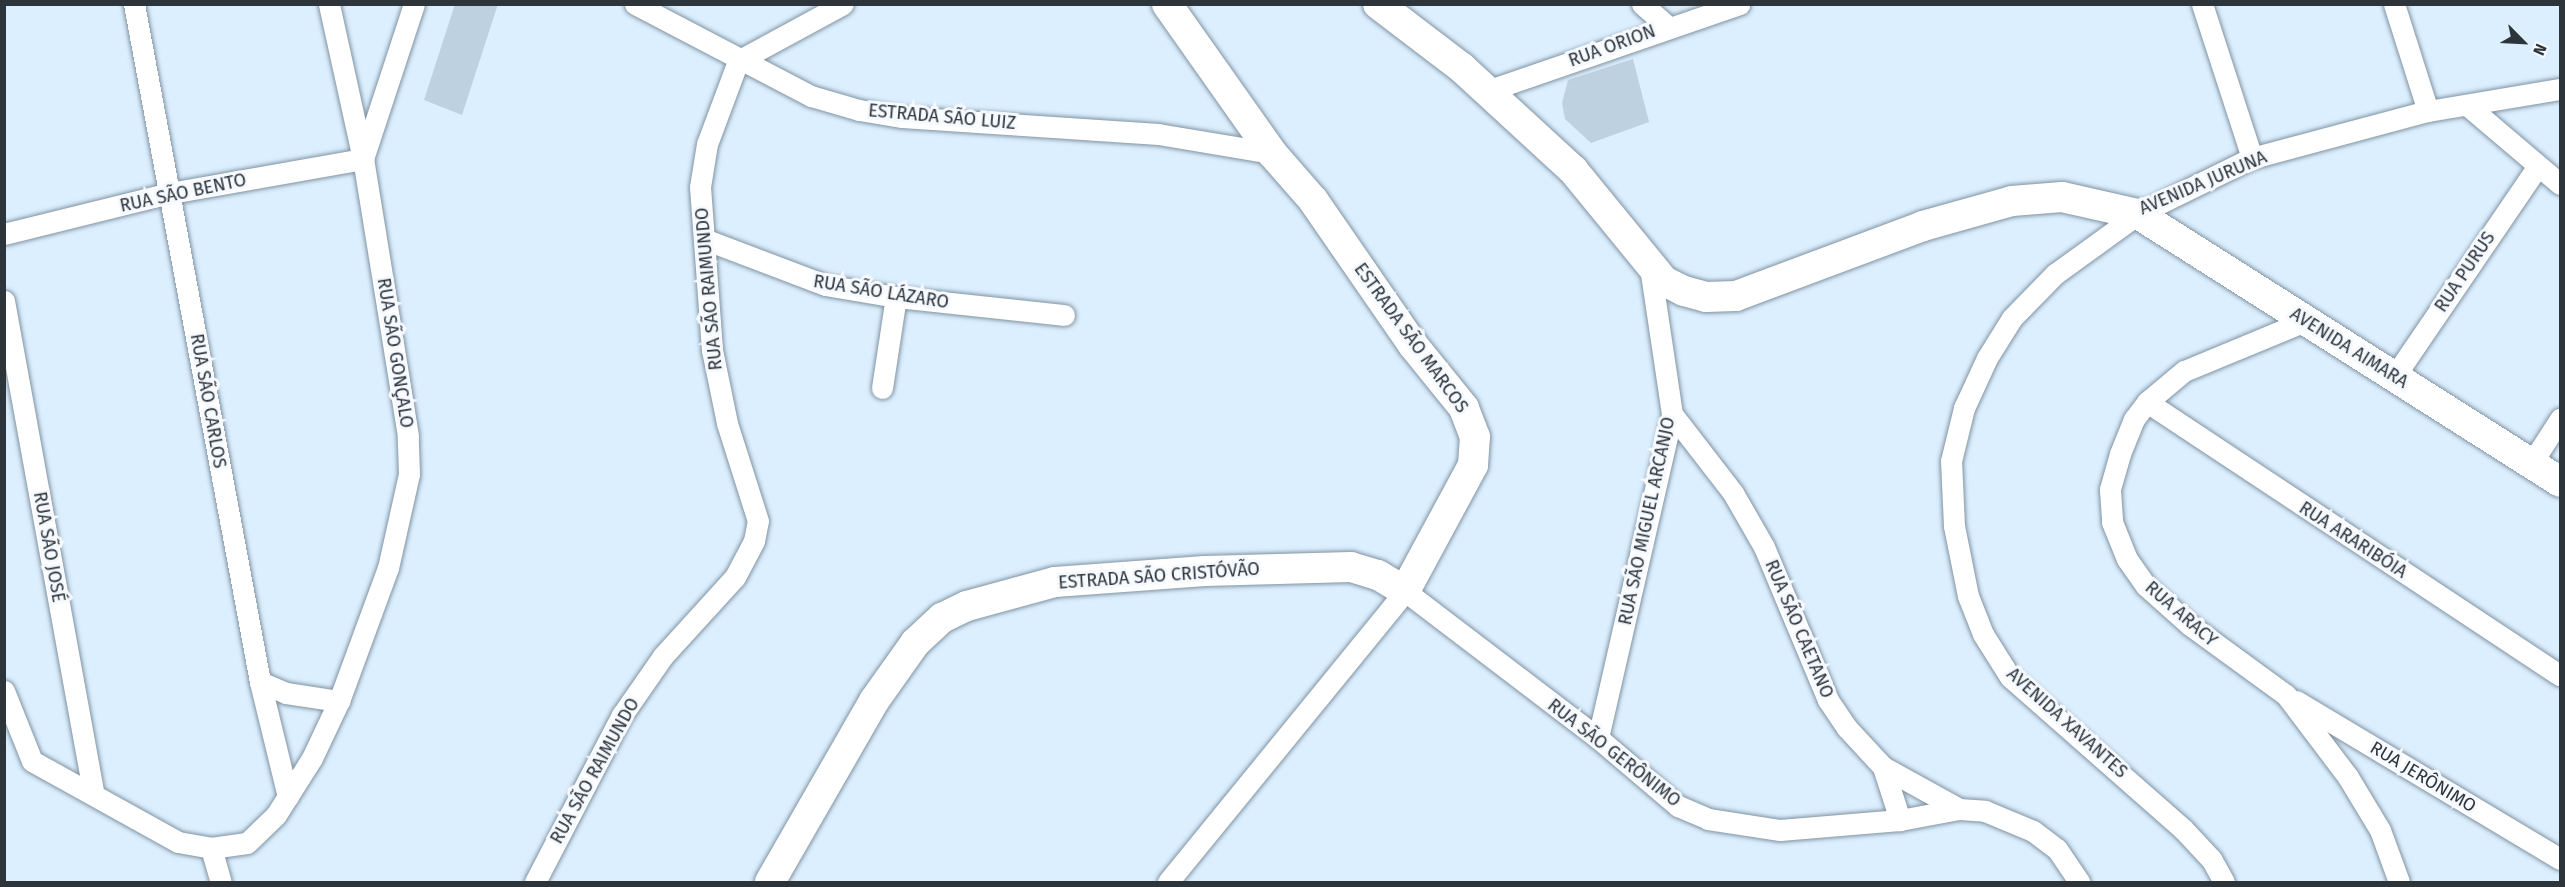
<!DOCTYPE html>
<html>
<head>
<meta charset="utf-8">
<style>
	body { margin:0 }
	#map { position:relative; width:2565px; height:887px; overflow:hidden; background:#dbeffe; font-family:"Fira Sans",sans-serif }
	div>[style] { position:absolute }
	.building>* { inset:0; background:#bed1e0 }
	.roads { filter:drop-shadow(0 0 2px #8193a2) drop-shadow(0 0 2px #8193a2) }
	.street>* { height:21px; margin:-10.5px; padding:0 10.5px; transform-origin:10.5px; border-radius:10.5px; background:#fff }
	.secondary>* { height:30px; margin:-15px; padding:0 15px; transform-origin:15px; border-radius:15px; background:#fff }
	span { translate:-50% -50%; white-space:nowrap; text-align:center; line-height:1.15; -webkit-text-stroke:6px #f6f9fd; paint-order:stroke }
	.street-label { font-size:18px; color:#2d353b }
	.frame { position:absolute; inset:0; border:6px solid #2d353b; pointer-events:none }
	.north { position:absolute; left:2493px; top:12px; width:60px; height:60px; -webkit-text-stroke:4px #f6f9fd; paint-order:stroke; rotate:114deg; font-size:16px; font-weight:700; line-height:24px; text-align:center; color:#2d353b }
	.north::after { content:''; display:block; margin:auto; width:21px; height:27px; background:#2d353b; clip-path:polygon(50% 0,100% 100%,50% 72%,0 100%) }
</style>
</head>
<body>
<div id="map">
	<div class="building">
		<i style="clip-path:polygon(455px 4px,498px 4px,462px 115px,424px 100px)"></i>
		<i style="clip-path:polygon(1633px 59px,1649px 122px,1591px 143px,1565px 119px,1562px 103px,1568px 80px)"></i>
	</div>
	<div class="roads">
		<div class="street">
			<i style="left:134px;top:4px;width:690px;rotate:79.47deg"></i>
			<i style="left:260px;top:682px;width:118px;rotate:76.3deg"></i>
			<i style="left:635px;top:4px;width:199px;rotate:27.6deg"></i>
			<i style="left:811px;top:96px;width:50px;rotate:16.3deg"></i>
			<i style="left:859px;top:110px;width:44px;rotate:9.2deg"></i>
			<i style="left:902px;top:117px;width:257px;rotate:3.8deg"></i>
			<i style="left:1158px;top:134px;width:116px;rotate:9.5deg"></i>
			<i style="left:1642px;top:4px;width:33px;rotate:41deg"></i>
			<i style="left:2202px;top:4px;width:162px;rotate:72deg"></i>
			<i style="left:2394px;top:4px;width:112px;rotate:72.4deg"></i>
			<i style="left:1487px;top:91px;width:267px;rotate:-19deg"></i>
			<i style="left:2467px;top:105px;width:122px;rotate:40.3deg"></i>
			<i style="left:4px;top:234px;width:171px;rotate:-13.9deg"></i>
			<i style="left:170px;top:193px;width:196px;rotate:-10deg"></i>
			<i style="left:363px;top:159px;width:159px;rotate:-102.4deg"></i>
			<i style="left:704px;top:239px;width:129px;rotate:20.8deg"></i>
			<i style="left:825px;top:285px;width:72px;rotate:9.6deg"></i>
			<i style="left:896px;top:297px;width:169px;rotate:6.1deg"></i>
			<i style="left:4px;top:301px;width:500px;rotate:79.7deg"></i>
			<i style="left:2305px;top:321px;width:131px;rotate:157.5deg"></i>
			<i style="left:2184px;top:371px;width:48px;rotate:140deg"></i>
			<i style="left:2147px;top:402px;width:21px;rotate:127deg"></i>
			<i style="left:2134px;top:419px;width:38px;rotate:112deg"></i>
			<i style="left:2120px;top:454px;width:37px;rotate:106deg"></i>
			<i style="left:2110px;top:490px;width:32px;rotate:86deg"></i>
			<i style="left:2112px;top:522px;width:40px;rotate:68deg"></i>
			<i style="left:2127px;top:559px;width:33px;rotate:55deg"></i>
			<i style="left:2146px;top:586px;width:59px;rotate:41.6deg"></i>
			<i style="left:2190px;top:625px;width:119px;rotate:36.1deg"></i>
			<i style="left:2286px;top:695px;width:103px;rotate:52.9deg"></i>
			<i style="left:2348px;top:777px;width:62px;rotate:58.9deg"></i>
			<i style="left:2380px;top:830px;width:55px;rotate:69.9deg"></i>
			<i style="left:2394px;top:377px;width:254px;rotate:-55.7deg"></i>
			<i style="left:882px;top:388px;width:92px;rotate:-81.3deg"></i>
			<i style="left:2147px;top:402px;width:495px;rotate:33.5deg"></i>
			<i style="left:1672px;top:414px;width:100px;rotate:52.3deg"></i>
			<i style="left:1733px;top:493px;width:62px;rotate:60.1deg"></i>
			<i style="left:1764px;top:547px;width:166px;rotate:67.3deg"></i>
			<i style="left:1828px;top:700px;width:34px;rotate:56deg"></i>
			<i style="left:1847px;top:728px;width:53px;rotate:47.3deg"></i>
			<i style="left:1883px;top:767px;width:87px;rotate:28.9deg"></i>
			<i style="left:2531px;top:464px;width:54px;rotate:-57.2deg"></i>
			<i style="left:260px;top:682px;width:28px;rotate:23deg"></i>
			<i style="left:286px;top:693px;width:54px;rotate:8.6deg"></i>
			<i style="left:4px;top:691px;width:75px;rotate:68.2deg"></i>
			<i style="left:32px;top:761px;width:167px;rotate:29deg"></i>
			<i style="left:178px;top:842px;width:34px;rotate:10deg"></i>
			<i style="left:211px;top:848px;width:36px;rotate:-8deg"></i>
			<i style="left:247px;top:843px;width:40px;rotate:-44deg"></i>
			<i style="left:276px;top:815px;width:67px;rotate:-57.7deg"></i>
			<i style="left:312px;top:758px;width:63px;rotate:-64.7deg"></i>
			<i style="left:339px;top:701px;width:142px;rotate:-69.8deg"></i>
			<i style="left:388px;top:568px;width:96px;rotate:-77.4deg"></i>
			<i style="left:409px;top:474px;width:38px;rotate:-92deg"></i>
			<i style="left:408px;top:436px;width:281px;rotate:-99.2deg"></i>
			<i style="left:363px;top:159px;width:163px;rotate:-71.8deg"></i>
			<i style="left:2296px;top:701px;width:308px;rotate:30.9deg"></i>
			<i style="left:1598px;top:738px;width:332px;rotate:-77.1deg"></i>
			<i style="left:1672px;top:414px;width:150px;rotate:-98.5deg"></i>
			<i style="left:1883px;top:767px;width:56px;rotate:72.2deg"></i>
			<i style="left:211px;top:848px;width:35px;rotate:74deg"></i>
			<i style="left:535px;top:882px;width:188px;rotate:-62.5deg"></i>
			<i style="left:622px;top:715px;width:72px;rotate:-55.2deg"></i>
			<i style="left:663px;top:656px;width:107px;rotate:-47.7deg"></i>
			<i style="left:735px;top:577px;width:41px;rotate:-62.2deg"></i>
			<i style="left:754px;top:541px;width:20px;rotate:-79deg"></i>
			<i style="left:758px;top:521px;width:103px;rotate:-107.6deg"></i>
			<i style="left:727px;top:423px;width:75px;rotate:-101.6deg"></i>
			<i style="left:712px;top:350px;width:163px;rotate:-94.2deg"></i>
			<i style="left:700px;top:187px;width:44px;rotate:-80.8deg"></i>
			<i style="left:707px;top:144px;width:89px;rotate:-69.5deg"></i>
			<i style="left:738px;top:61px;width:119px;rotate:-28.5deg"></i>
			<i style="left:1168px;top:882px;width:375px;rotate:-50.8deg"></i>
			<i style="left:1405px;top:591px;width:243px;rotate:37.3deg"></i>
			<i style="left:1598px;top:738px;width:105px;rotate:40.4deg"></i>
			<i style="left:1678px;top:806px;width:33px;rotate:23deg"></i>
			<i style="left:1708px;top:819px;width:73px;rotate:8.7deg"></i>
			<i style="left:1780px;top:830px;width:120px;rotate:-4.8deg"></i>
			<i style="left:1900px;top:820px;width:60px;rotate:-10.6deg"></i>
			<i style="left:1959px;top:809px;width:26px;rotate:4deg"></i>
			<i style="left:1985px;top:811px;width:52px;rotate:22.6deg"></i>
			<i style="left:2033px;top:831px;width:30px;rotate:37deg"></i>
			<i style="left:2057px;top:849px;width:40px;rotate:56deg"></i>
			<i style="left:2224px;top:882px;width:26px;rotate:-119deg"></i>
			<i style="left:2211px;top:859px;width:41px;rotate:-133deg"></i>
			<i style="left:2183px;top:829px;width:230px;rotate:-138.7deg"></i>
			<i style="left:2010px;top:677px;width:51px;rotate:-122.1deg"></i>
			<i style="left:1983px;top:634px;width:41px;rotate:-111.5deg"></i>
			<i style="left:1968px;top:596px;width:71px;rotate:-101.3deg"></i>
			<i style="left:1954px;top:526px;width:65px;rotate:-92.6deg"></i>
			<i style="left:1951px;top:461px;width:55px;rotate:-76.2deg"></i>
			<i style="left:1964px;top:408px;width:55px;rotate:-65.3deg"></i>
			<i style="left:1987px;top:358px;width:47px;rotate:-58deg"></i>
			<i style="left:2012px;top:318px;width:62px;rotate:-45.7deg"></i>
			<i style="left:2055px;top:274px;width:102px;rotate:-35.9deg"></i>
			<i style="left:2138px;top:214px;width:127px;rotate:-26.2deg"></i>
			<i style="left:2252px;top:158px;width:182px;rotate:-15deg"></i>
			<i style="left:2428px;top:111px;width:134px;rotate:-9.5deg"></i>
		</div>
		<div class="secondary">
			<i style="left:1378px;top:4px;width:106px;rotate:37.3deg"></i>
			<i style="left:1462px;top:68px;width:151px;rotate:42.6deg"></i>
			<i style="left:1573px;top:170px;width:144px;rotate:50.7deg"></i>
			<i style="left:1664px;top:281px;width:22px;rotate:27deg"></i>
			<i style="left:1684px;top:291px;width:23px;rotate:15deg"></i>
			<i style="left:1706px;top:297px;width:30px;rotate:-2deg"></i>
			<i style="left:1736px;top:296px;width:200px;rotate:-20.5deg"></i>
			<i style="left:1923px;top:226px;width:92px;rotate:-15.7deg"></i>
			<i style="left:2012px;top:201px;width:50px;rotate:-4.6deg"></i>
			<i style="left:2062px;top:197px;width:78px;rotate:12.6deg"></i>
			<i style="left:2138px;top:214px;width:500px;rotate:32.4deg"></i>
			<i style="left:770px;top:882px;width:209px;rotate:-60.1deg"></i>
			<i style="left:874px;top:701px;width:71px;rotate:-54.7deg"></i>
			<i style="left:915px;top:643px;width:37px;rotate:-43deg"></i>
			<i style="left:942px;top:618px;width:28px;rotate:-26deg"></i>
			<i style="left:967px;top:606px;width:91px;rotate:-15.3deg"></i>
			<i style="left:1055px;top:582px;width:150px;rotate:-4.2deg"></i>
			<i style="left:1205px;top:571px;width:146px;rotate:-1.6deg"></i>
			<i style="left:1351px;top:567px;width:28px;rotate:17deg"></i>
			<i style="left:1378px;top:575px;width:31px;rotate:31deg"></i>
			<i style="left:1405px;top:591px;width:143px;rotate:-61.6deg"></i>
			<i style="left:1473px;top:465px;width:28px;rotate:-86deg"></i>
			<i style="left:1475px;top:437px;width:31px;rotate:-111deg"></i>
			<i style="left:1464px;top:408px;width:81px;rotate:-129deg"></i>
			<i style="left:1413px;top:345px;width:176px;rotate:-124.6deg"></i>
			<i style="left:1313px;top:200px;width:62px;rotate:-131.1deg"></i>
			<i style="left:1272px;top:153px;width:182px;rotate:-125.2deg"></i>
		</div>
	</div>
	<div class="street-label">
		<span style="left:1612px;top:46px;rotate:-20deg">RUA ORION</span>
		<span style="left:942px;top:117px;rotate:5deg">ESTRADA SÃO LUIZ</span>
		<span style="left:2203px;top:183px;rotate:-23deg">AVENIDA JURUNA</span>
		<span style="left:183px;top:193px;rotate:-12deg">RUA SÃO BENTO</span>
		<span style="left:2465px;top:272px;rotate:-56deg">RUA PURUS</span>
		<span style="left:709px;top:289px;rotate:-95deg">RUA SÃO RAIMUNDO</span>
		<span style="left:881px;top:292px;rotate:9deg">RUA SÃO LÁZARO</span>
		<span style="left:1411px;top:338px;rotate:54deg">ESTRADA SÃO MARCOS</span>
		<span style="left:2349px;top:348px;rotate:32deg">AVENIDA AIMARA</span>
		<span style="left:395px;top:353px;rotate:81deg">RUA SÃO GONÇALO</span>
		<span style="left:208px;top:401px;rotate:80deg">RUA SÃO CARLOS</span>
		<span style="left:1647px;top:521px;rotate:-78deg">RUA SÃO MIGUEL ARCANJO</span>
		<span style="left:2353px;top:540px;rotate:33deg">RUA ARARIBÓIA</span>
		<span style="left:49px;top:547px;rotate:80deg">RUA SÃO JOSÉ</span>
		<span style="left:1159px;top:576px;rotate:-4deg">ESTRADA SÃO CRISTÓVÃO</span>
		<span style="left:2181px;top:614px;rotate:41deg">RUA ARACY</span>
		<span style="left:1799px;top:629px;rotate:67deg">RUA SÃO CAETANO</span>
		<span style="left:2067px;top:723px;rotate:42deg">AVENIDA XAVANTES</span>
		<span style="left:1614px;top:753px;rotate:38deg">RUA SÃO GERÔNIMO</span>
		<span style="left:595px;top:771px;rotate:-61deg">RUA SÃO RAIMUNDO</span>
		<span style="left:2423px;top:777px;rotate:31deg">RUA JERÔNIMO</span>
	</div>
	<div class="frame"></div>
	<div class="north">N</div>
</div>
</body>
</html>
